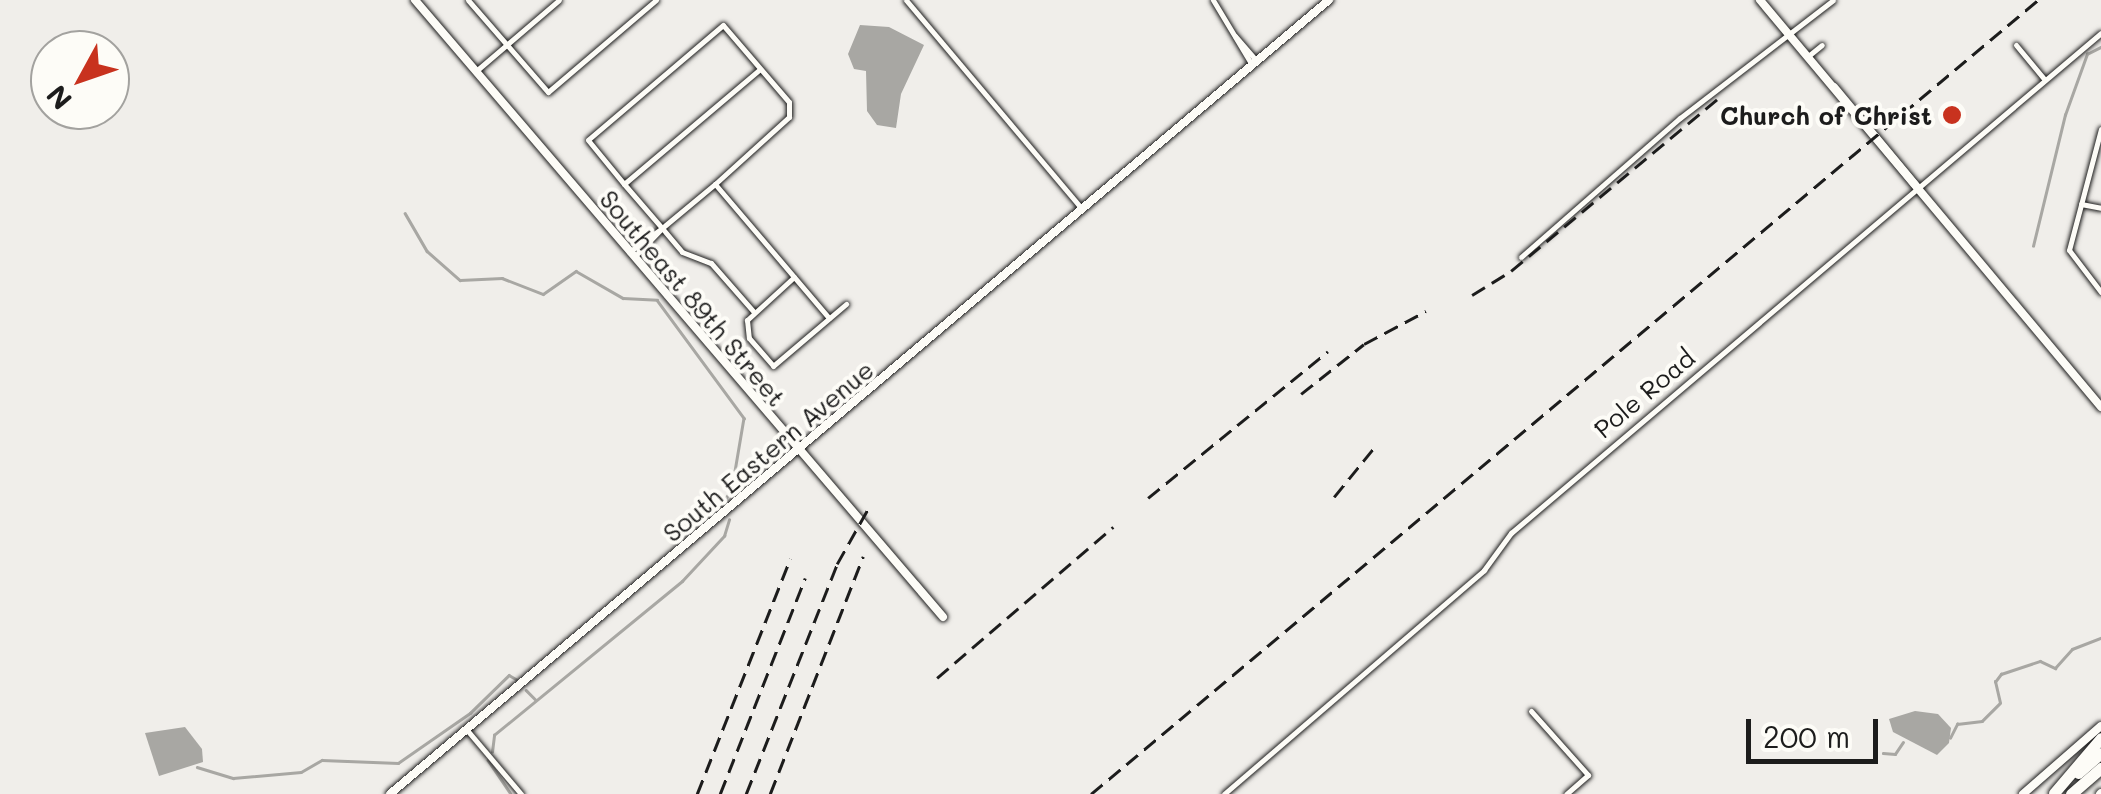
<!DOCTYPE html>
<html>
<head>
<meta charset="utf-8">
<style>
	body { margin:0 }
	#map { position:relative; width:2101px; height:794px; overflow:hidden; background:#f0eeea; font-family:Mali,sans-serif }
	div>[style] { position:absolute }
	.water>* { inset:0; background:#a8a7a3 }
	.stream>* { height:2.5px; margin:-1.25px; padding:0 1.25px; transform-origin:1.25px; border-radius:1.25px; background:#a8a7a3 }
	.roads { filter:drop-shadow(0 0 2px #1c1c1c) drop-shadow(0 0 2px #1c1c1c) }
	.street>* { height:5px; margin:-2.5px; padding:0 2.5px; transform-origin:2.5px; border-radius:2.5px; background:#fdfcf7 }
	.secondary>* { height:8px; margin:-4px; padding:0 4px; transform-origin:4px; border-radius:4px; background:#fdfcf7 }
	.highway>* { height:11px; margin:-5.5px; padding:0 5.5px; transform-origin:5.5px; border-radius:5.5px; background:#fdfcf7 }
	.rail>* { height:2.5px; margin-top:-1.25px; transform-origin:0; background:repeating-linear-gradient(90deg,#1c1c1c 0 15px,transparent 0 23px) }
	.dots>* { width:28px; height:28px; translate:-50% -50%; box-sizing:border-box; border:5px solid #fdfcf7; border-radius:50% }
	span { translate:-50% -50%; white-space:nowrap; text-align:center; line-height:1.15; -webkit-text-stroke:8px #fdfcf7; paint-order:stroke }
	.poi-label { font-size:25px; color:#1c1c1c; font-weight:700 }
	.right { translate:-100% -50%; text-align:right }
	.street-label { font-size:25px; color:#1c1c1c }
	.north { position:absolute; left:30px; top:30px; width:100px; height:100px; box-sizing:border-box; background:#fdfcf7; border:2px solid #a3a29f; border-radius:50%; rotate:230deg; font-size:28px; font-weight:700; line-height:40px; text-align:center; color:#1c1c1c }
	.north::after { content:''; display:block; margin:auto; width:35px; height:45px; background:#c8321e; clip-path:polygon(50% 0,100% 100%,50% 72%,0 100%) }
	.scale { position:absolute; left:1746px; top:719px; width:132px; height:45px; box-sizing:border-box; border:5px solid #1c1c1c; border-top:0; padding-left:12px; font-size:30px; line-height:35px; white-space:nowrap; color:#1c1c1c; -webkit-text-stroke:8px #fdfcf7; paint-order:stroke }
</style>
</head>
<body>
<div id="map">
	<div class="water">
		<i style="clip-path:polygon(860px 25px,889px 27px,924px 45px,901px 94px,896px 128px,877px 125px,867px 111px,866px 71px,854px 69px,848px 54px)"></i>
		<i style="clip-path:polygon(1915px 711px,1938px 714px,1951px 728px,1949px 743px,1937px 755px,1893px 732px,1889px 719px)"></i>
		<i style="clip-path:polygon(185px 727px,202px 749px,203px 762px,159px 776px,145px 733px)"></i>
	</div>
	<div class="stream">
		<i style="left:405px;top:213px;width:44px;rotate:59.9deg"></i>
		<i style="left:427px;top:251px;width:44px;rotate:41.3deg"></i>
		<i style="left:460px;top:280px;width:42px;rotate:-2.7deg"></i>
		<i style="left:502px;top:278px;width:44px;rotate:21.3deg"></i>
		<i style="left:543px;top:294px;width:40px;rotate:-34.9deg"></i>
		<i style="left:576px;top:271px;width:54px;rotate:29.9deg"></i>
		<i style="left:623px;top:298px;width:34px;rotate:3deg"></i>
		<i style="left:657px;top:300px;width:147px;rotate:53.6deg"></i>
		<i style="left:744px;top:418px;width:72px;rotate:99.6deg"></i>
		<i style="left:732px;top:489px;width:25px;rotate:122deg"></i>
		<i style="left:2033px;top:246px;width:135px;rotate:-76.3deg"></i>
		<i style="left:2065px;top:115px;width:65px;rotate:-70.2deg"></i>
		<i style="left:2087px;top:54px;width:16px;rotate:-27deg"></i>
		<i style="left:526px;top:690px;width:13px;rotate:45deg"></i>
		<i style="left:1950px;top:738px;width:16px;rotate:-63deg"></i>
		<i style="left:1957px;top:724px;width:25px;rotate:-7deg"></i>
		<i style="left:1982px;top:721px;width:25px;rotate:-45deg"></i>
		<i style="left:2000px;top:703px;width:22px;rotate:-103deg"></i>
		<i style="left:1995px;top:682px;width:10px;rotate:-53deg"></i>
		<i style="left:2001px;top:674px;width:41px;rotate:-18.4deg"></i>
		<i style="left:2040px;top:661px;width:17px;rotate:25deg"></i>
		<i style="left:2055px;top:668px;width:25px;rotate:-48deg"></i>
		<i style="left:2072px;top:649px;width:31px;rotate:-21deg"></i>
		<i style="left:492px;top:752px;width:17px;rotate:-83deg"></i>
		<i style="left:494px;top:735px;width:243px;rotate:-39.3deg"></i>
		<i style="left:682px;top:581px;width:62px;rotate:-47deg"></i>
		<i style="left:724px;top:536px;width:17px;rotate:-73deg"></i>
		<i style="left:1883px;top:753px;width:12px;rotate:5deg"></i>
		<i style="left:1895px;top:754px;width:14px;rotate:-56deg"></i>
		<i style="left:488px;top:760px;width:41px;rotate:55.9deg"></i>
		<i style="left:197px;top:767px;width:38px;rotate:17deg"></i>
		<i style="left:233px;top:778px;width:68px;rotate:-5deg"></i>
		<i style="left:301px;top:772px;width:24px;rotate:-30deg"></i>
		<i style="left:322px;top:760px;width:76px;rotate:2.3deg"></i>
		<i style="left:398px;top:763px;width:88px;rotate:-34.8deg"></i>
		<i style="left:470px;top:713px;width:54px;rotate:-44.3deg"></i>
		<i style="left:509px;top:675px;width:8px;rotate:30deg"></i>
	</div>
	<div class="roads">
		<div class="street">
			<i style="left:468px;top:0;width:122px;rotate:49deg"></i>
			<i style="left:548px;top:92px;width:142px;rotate:-40.4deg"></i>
			<i style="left:906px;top:0;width:272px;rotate:49.9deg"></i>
			<i style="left:1213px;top:0;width:76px;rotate:59deg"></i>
			<i style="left:1235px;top:36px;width:33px;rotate:49deg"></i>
			<i style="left:2016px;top:45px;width:45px;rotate:50.4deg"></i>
			<i style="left:1807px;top:57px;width:19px;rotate:-39deg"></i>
			<i style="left:476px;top:71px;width:109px;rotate:-40.5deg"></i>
			<i style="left:2101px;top:129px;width:125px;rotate:104.8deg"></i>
			<i style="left:2069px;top:250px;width:53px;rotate:52.7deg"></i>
			<i style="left:624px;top:184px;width:178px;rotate:-40.2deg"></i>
			<i style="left:715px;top:184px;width:176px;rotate:49.6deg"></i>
			<i style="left:2081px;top:204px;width:20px;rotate:11deg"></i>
			<i style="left:629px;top:252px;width:41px;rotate:-36deg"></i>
			<i style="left:662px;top:228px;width:69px;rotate:-39.7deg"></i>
			<i style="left:715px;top:184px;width:100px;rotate:-42.2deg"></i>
			<i style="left:789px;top:117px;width:15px;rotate:-90deg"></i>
			<i style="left:789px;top:102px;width:101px;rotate:-130.6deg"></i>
			<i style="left:723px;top:25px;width:177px;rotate:139.6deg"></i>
			<i style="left:588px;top:140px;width:57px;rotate:50.7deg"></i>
			<i style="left:624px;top:184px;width:58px;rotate:49.2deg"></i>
			<i style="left:662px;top:228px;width:31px;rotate:50deg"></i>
			<i style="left:682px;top:252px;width:31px;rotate:21deg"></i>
			<i style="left:711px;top:263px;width:64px;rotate:48.8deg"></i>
			<i style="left:635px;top:256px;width:39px;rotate:-46deg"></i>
			<i style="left:1521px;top:257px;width:211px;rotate:-41.2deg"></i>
			<i style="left:1680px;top:118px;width:193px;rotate:-37.6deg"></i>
			<i style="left:794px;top:277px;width:64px;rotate:137.5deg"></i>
			<i style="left:747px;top:320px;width:18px;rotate:84deg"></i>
			<i style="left:749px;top:338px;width:37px;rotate:49deg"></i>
			<i style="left:773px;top:366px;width:96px;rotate:-40.3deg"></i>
			<i style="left:1531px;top:711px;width:86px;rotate:48.3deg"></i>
			<i style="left:1588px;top:775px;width:29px;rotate:139deg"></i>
			<i style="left:467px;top:730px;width:84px;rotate:49.8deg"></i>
			<i style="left:1224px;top:794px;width:343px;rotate:-40.7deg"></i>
			<i style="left:1484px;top:570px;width:46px;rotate:-53.9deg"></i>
			<i style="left:1511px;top:533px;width:773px;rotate:-40.28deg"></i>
		</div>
		<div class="secondary">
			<i style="left:415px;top:0;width:812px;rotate:49.44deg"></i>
			<i style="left:1760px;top:0;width:531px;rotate:50.04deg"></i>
			<i style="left:1834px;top:87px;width:130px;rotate:50.3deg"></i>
			<i style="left:390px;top:794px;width:1230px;rotate:-40.22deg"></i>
			<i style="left:2023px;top:794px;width:103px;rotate:-41.1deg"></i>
			<i style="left:2100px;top:794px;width:1px;rotate:-45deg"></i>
		</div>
		<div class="highway">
			<i style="left:2078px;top:773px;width:30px;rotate:-41deg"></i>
			<i style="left:2054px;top:793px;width:72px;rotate:-49.5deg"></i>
			<i style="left:2071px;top:794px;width:40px;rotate:-41deg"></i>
		</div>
	</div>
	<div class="rail">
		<i style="left:1472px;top:295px;width:46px;rotate:-31.6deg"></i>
		<i style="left:1511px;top:271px;width:275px;rotate:-39.8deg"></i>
		<i style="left:1301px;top:394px;width:80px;rotate:-38.4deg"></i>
		<i style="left:1364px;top:344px;width:70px;rotate:-28deg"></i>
		<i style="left:1334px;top:497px;width:68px;rotate:-50.9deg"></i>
		<i style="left:1148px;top:498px;width:232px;rotate:-39.2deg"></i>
		<i style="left:937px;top:678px;width:232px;rotate:-40.6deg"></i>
		<i style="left:697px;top:794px;width:253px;rotate:-68.4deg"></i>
		<i style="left:720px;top:794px;width:232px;rotate:-68.5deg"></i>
		<i style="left:746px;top:794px;width:247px;rotate:-68.4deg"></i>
		<i style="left:837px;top:564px;width:65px;rotate:-60.7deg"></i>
		<i style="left:770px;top:794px;width:255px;rotate:-68.6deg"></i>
		<i style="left:1091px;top:794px;width:1236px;rotate:-39.98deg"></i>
	</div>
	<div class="dots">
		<i style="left:1952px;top:115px;background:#c8321e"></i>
	</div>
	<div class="poi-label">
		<span class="right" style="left:1932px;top:115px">Church of Christ</span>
	</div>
	<div class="street-label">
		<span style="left:693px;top:298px;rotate:50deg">Southeast 89th Street</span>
		<span style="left:1644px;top:393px;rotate:-40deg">Pole Road</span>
		<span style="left:768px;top:451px;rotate:-40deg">South Eastern Avenue</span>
	</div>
	<div class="north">N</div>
	<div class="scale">200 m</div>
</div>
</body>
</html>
